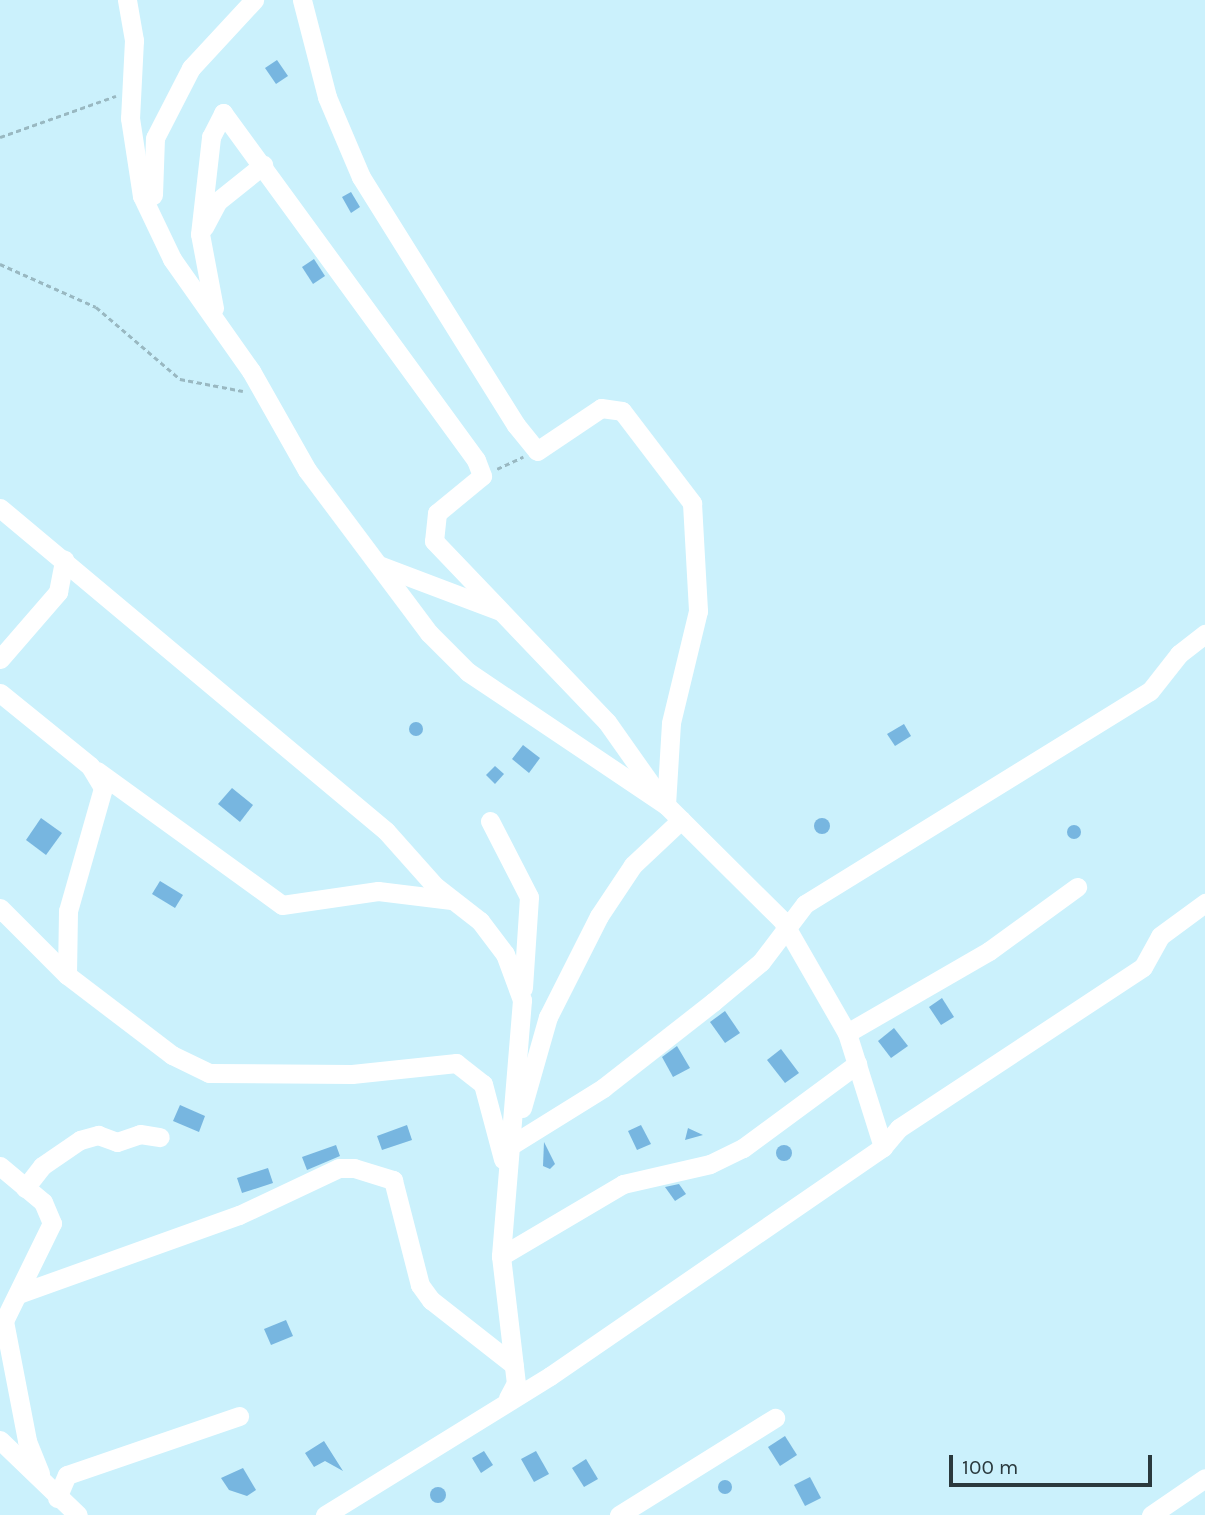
<!DOCTYPE html>
<html>
<head>
<meta charset="utf-8">
<style>
	body { margin:0 }
	#map { position:relative; width:1205px; height:1515px; overflow:hidden; background:#cbf1fc; font-family:Karla,sans-serif }
	div>[style] { position:absolute }
	.building>* { inset:0; background:#77b6e0 }
	.round { border-radius:50% }
	.path>* { height:2.5px; margin-top:-1.25px; transform-origin:0; background:repeating-linear-gradient(90deg,#99b8c1 0 5px,transparent 0 8.5px) }
	.minor>* { height:19px; margin:-9.5px; padding:0 9.5px; transform-origin:9.5px; border-radius:9.5px; background:#fff }
	span { translate:-50% -50%; white-space:nowrap; text-align:center; line-height:1.15; -webkit-text-stroke:6px #cbf1fc; paint-order:stroke }
	.scale { position:absolute; left:949px; top:1455px; width:203px; height:32px; box-sizing:border-box; border:4px solid #2a393d; border-top:0; padding-left:9px; font-size:21px; line-height:24px; white-space:nowrap; color:#2a393d; -webkit-text-stroke:5px #cbf1fc; paint-order:stroke }
</style>
</head>
<body>
<div id="map">
	<div class="building">
		<i style="clip-path:polygon(277px 60px,288px 76px,276px 84px,265px 68px)"></i>
		<i style="clip-path:polygon(351px 192px,360px 207px,351px 213px,342px 197px)"></i>
		<i style="clip-path:polygon(314px 259px,325px 276px,313px 284px,302px 267px)"></i>
		<i class="round" style="left:409px;top:722px;width:14px;height:14px"></i>
		<i style="clip-path:polygon(904px 724px,911px 736px,895px 746px,887px 734px)"></i>
		<i style="clip-path:polygon(523px 745px,540px 758px,529px 773px,512px 759px)"></i>
		<i style="clip-path:polygon(495px 766px,504px 774px,495px 784px,486px 775px)"></i>
		<i style="clip-path:polygon(232px 788px,253px 805px,240px 822px,218px 804px)"></i>
		<i class="round" style="left:814px;top:818px;width:16px;height:16px"></i>
		<i style="clip-path:polygon(41px 818px,62px 833px,46px 855px,26px 840px)"></i>
		<i class="round" style="left:1067px;top:825px;width:14px;height:14px"></i>
		<i style="clip-path:polygon(160px 881px,183px 895px,175px 908px,152px 894px)"></i>
		<i style="clip-path:polygon(942px 998px,954px 1017px,941px 1025px,929px 1007px)"></i>
		<i style="clip-path:polygon(725px 1011px,740px 1033px,725px 1043px,710px 1022px)"></i>
		<i style="clip-path:polygon(894px 1028px,908px 1046px,891px 1058px,878px 1041px)"></i>
		<i style="clip-path:polygon(677px 1046px,690px 1068px,673px 1077px,662px 1057px)"></i>
		<i style="clip-path:polygon(781px 1049px,799px 1073px,785px 1083px,767px 1060px)"></i>
		<i style="clip-path:polygon(180px 1105px,205px 1116px,199px 1132px,173px 1121px)"></i>
		<i style="clip-path:polygon(407px 1125px,412px 1140px,382px 1150px,377px 1136px)"></i>
		<i style="clip-path:polygon(641px 1125px,651px 1144px,637px 1150px,628px 1131px)"></i>
		<i style="clip-path:polygon(688px 1128px,690px 1129px,703px 1135px,685px 1140px)"></i>
		<i style="clip-path:polygon(544px 1142px,555px 1164px,550px 1169px,543px 1166px)"></i>
		<i class="round" style="left:776px;top:1145px;width:16px;height:16px"></i>
		<i style="clip-path:polygon(336px 1145px,340px 1156px,307px 1170px,302px 1157px)"></i>
		<i style="clip-path:polygon(268px 1168px,273px 1183px,242px 1193px,237px 1178px)"></i>
		<i style="clip-path:polygon(679px 1184px,686px 1194px,675px 1201px,665px 1187px)"></i>
		<i style="clip-path:polygon(286px 1320px,293px 1336px,271px 1345px,264px 1329px)"></i>
		<i style="clip-path:polygon(785px 1436px,797px 1455px,780px 1466px,768px 1447px)"></i>
		<i style="clip-path:polygon(324px 1441px,343px 1471px,325px 1461px,314px 1467px,305px 1453px)"></i>
		<i style="clip-path:polygon(484px 1451px,493px 1465px,481px 1473px,472px 1458px)"></i>
		<i style="clip-path:polygon(536px 1451px,549px 1474px,534px 1482px,521px 1459px)"></i>
		<i style="clip-path:polygon(586px 1459px,598px 1479px,584px 1487px,572px 1468px)"></i>
		<i style="clip-path:polygon(243px 1468px,256px 1490px,247px 1496px,229px 1490px,221px 1478px)"></i>
		<i style="clip-path:polygon(810px 1477px,821px 1498px,805px 1506px,794px 1485px)"></i>
		<i class="round" style="left:718px;top:1480px;width:14px;height:14px"></i>
		<i class="round" style="left:430px;top:1487px;width:16px;height:16px"></i>
	</div>
	<div class="path">
		<i style="left:0;top:137px;width:123px;rotate:-19.5deg"></i>
		<i style="left:0;top:264px;width:105px;rotate:24.1deg"></i>
		<i style="left:96px;top:307px;width:111px;rotate:40.6deg"></i>
		<i style="left:180px;top:379px;width:64px;rotate:10.8deg"></i>
		<i style="left:497px;top:469px;width:29px;rotate:-25deg"></i>
	</div>
	<div class="minor">
		<i style="left:127px;top:0;width:41px;rotate:80.1deg"></i>
		<i style="left:134px;top:40px;width:78px;rotate:92.9deg"></i>
		<i style="left:130px;top:118px;width:79px;rotate:81.3deg"></i>
		<i style="left:142px;top:196px;width:70px;rotate:64.5deg"></i>
		<i style="left:172px;top:259px;width:137px;rotate:54.8deg"></i>
		<i style="left:251px;top:371px;width:114px;rotate:60.5deg"></i>
		<i style="left:307px;top:470px;width:204px;rotate:53.2deg"></i>
		<i style="left:429px;top:633px;width:55px;rotate:45deg"></i>
		<i style="left:468px;top:672px;width:239px;rotate:33.9deg"></i>
		<i style="left:666px;top:805px;width:163px;rotate:44.8deg"></i>
		<i style="left:782px;top:920px;width:130px;rotate:60.1deg"></i>
		<i style="left:847px;top:1033px;width:120px;rotate:72.5deg"></i>
		<i style="left:302px;top:0;width:100px;rotate:75.5deg"></i>
		<i style="left:327px;top:97px;width:87px;rotate:67deg"></i>
		<i style="left:361px;top:177px;width:292px;rotate:58deg"></i>
		<i style="left:516px;top:425px;width:33px;rotate:51deg"></i>
		<i style="left:537px;top:451px;width:77px;rotate:-33.9deg"></i>
		<i style="left:601px;top:408px;width:21px;rotate:8deg"></i>
		<i style="left:622px;top:411px;width:116px;rotate:52.7deg"></i>
		<i style="left:692px;top:503px;width:108px;rotate:86.8deg"></i>
		<i style="left:698px;top:611px;width:115px;rotate:103.6deg"></i>
		<i style="left:671px;top:723px;width:82px;rotate:93.5deg"></i>
		<i style="left:153px;top:195px;width:57px;rotate:-88deg"></i>
		<i style="left:155px;top:138px;width:79px;rotate:-62.8deg"></i>
		<i style="left:191px;top:68px;width:93px;rotate:-47.2deg"></i>
		<i style="left:204px;top:227px;width:30px;rotate:-62deg"></i>
		<i style="left:218px;top:201px;width:58px;rotate:-38.7deg"></i>
		<i style="left:214px;top:308px;width:75px;rotate:-100.7deg"></i>
		<i style="left:200px;top:234px;width:98px;rotate:-83.5deg"></i>
		<i style="left:211px;top:137px;width:27px;rotate:-63deg"></i>
		<i style="left:223px;top:113px;width:429px;rotate:53.9deg"></i>
		<i style="left:476px;top:460px;width:17px;rotate:69deg"></i>
		<i style="left:482px;top:476px;width:58px;rotate:140.6deg"></i>
		<i style="left:437px;top:513px;width:28px;rotate:96deg"></i>
		<i style="left:434px;top:541px;width:250px;rotate:46.3deg"></i>
		<i style="left:607px;top:722px;width:83px;rotate:54.8deg"></i>
		<i style="left:0;top:508px;width:503px;rotate:39.92deg"></i>
		<i style="left:386px;top:831px;width:74px;rotate:48.3deg"></i>
		<i style="left:435px;top:886px;width:57px;rotate:37.9deg"></i>
		<i style="left:480px;top:921px;width:41px;rotate:52.9deg"></i>
		<i style="left:505px;top:954px;width:49px;rotate:69.7deg"></i>
		<i style="left:522px;top:1000px;width:257px;rotate:94.7deg"></i>
		<i style="left:501px;top:1256px;width:128px;rotate:83.3deg"></i>
		<i style="left:516px;top:1383px;width:17px;rotate:118deg"></i>
		<i style="left:381px;top:566px;width:127px;rotate:20.7deg"></i>
		<i style="left:0;top:659px;width:89px;rotate:-49.1deg"></i>
		<i style="left:58px;top:592px;width:33px;rotate:-79deg"></i>
		<i style="left:0;top:693px;width:116px;rotate:39deg"></i>
		<i style="left:90px;top:766px;width:26px;rotate:59deg"></i>
		<i style="left:103px;top:788px;width:128px;rotate:105.9deg"></i>
		<i style="left:68px;top:911px;width:64px;rotate:90.9deg"></i>
		<i style="left:67px;top:975px;width:132px;rotate:37.3deg"></i>
		<i style="left:172px;top:1055px;width:41px;rotate:25.9deg"></i>
		<i style="left:209px;top:1073px;width:143px;rotate:0.4deg"></i>
		<i style="left:352px;top:1074px;width:105px;rotate:-6deg"></i>
		<i style="left:456px;top:1063px;width:34px;rotate:38deg"></i>
		<i style="left:483px;top:1084px;width:78px;rotate:75.1deg"></i>
		<i style="left:97px;top:771px;width:228px;rotate:35.9deg"></i>
		<i style="left:282px;top:905px;width:97px;rotate:-8.3deg"></i>
		<i style="left:378px;top:891px;width:74px;rotate:7deg"></i>
		<i style="left:490px;top:821px;width:85px;rotate:62.8deg"></i>
		<i style="left:529px;top:897px;width:91px;rotate:93.8deg"></i>
		<i style="left:0;top:908px;width:95px;rotate:45deg"></i>
		<i style="left:847px;top:1033px;width:164px;rotate:-30deg"></i>
		<i style="left:989px;top:951px;width:109px;rotate:-36deg"></i>
		<i style="left:522px;top:1108px;width:95px;rotate:-74.1deg"></i>
		<i style="left:548px;top:1017px;width:113px;rotate:-63.2deg"></i>
		<i style="left:599px;top:916px;width:61px;rotate:-56.3deg"></i>
		<i style="left:633px;top:865px;width:66px;rotate:-43.2deg"></i>
		<i style="left:510px;top:1146px;width:110px;rotate:-31.9deg"></i>
		<i style="left:603px;top:1088px;width:140px;rotate:-38deg"></i>
		<i style="left:713px;top:1002px;width:62px;rotate:-39.8deg"></i>
		<i style="left:761px;top:962px;width:73px;rotate:-52.8deg"></i>
		<i style="left:805px;top:904px;width:405px;rotate:-31.7deg"></i>
		<i style="left:1150px;top:691px;width:47px;rotate:-51.9deg"></i>
		<i style="left:1179px;top:654px;width:33px;rotate:-38deg"></i>
		<i style="left:0;top:1166px;width:56px;rotate:39.9deg"></i>
		<i style="left:43px;top:1202px;width:23px;rotate:67deg"></i>
		<i style="left:52px;top:1223px;width:109px;rotate:116.1deg"></i>
		<i style="left:4px;top:1321px;width:122px;rotate:79.1deg"></i>
		<i style="left:27px;top:1441px;width:35px;rotate:68deg"></i>
		<i style="left:25px;top:1188px;width:28px;rotate:-52deg"></i>
		<i style="left:42px;top:1166px;width:46px;rotate:-34.4deg"></i>
		<i style="left:80px;top:1140px;width:19px;rotate:-16deg"></i>
		<i style="left:98px;top:1135px;width:20px;rotate:20deg"></i>
		<i style="left:117px;top:1142px;width:24px;rotate:-19deg"></i>
		<i style="left:140px;top:1134px;width:20px;rotate:9deg"></i>
		<i style="left:501px;top:1256px;width:142px;rotate:-30.5deg"></i>
		<i style="left:623px;top:1184px;width:89px;rotate:-12.9deg"></i>
		<i style="left:710px;top:1164px;width:37px;rotate:-26deg"></i>
		<i style="left:743px;top:1148px;width:142px;rotate:-36.4deg"></i>
		<i style="left:21px;top:1293px;width:232px;rotate:-19.7deg"></i>
		<i style="left:239px;top:1215px;width:110px;rotate:-25.2deg"></i>
		<i style="left:339px;top:1168px;width:15px"></i>
		<i style="left:354px;top:1168px;width:41px;rotate:17.1deg"></i>
		<i style="left:393px;top:1180px;width:108px;rotate:75.6deg"></i>
		<i style="left:420px;top:1285px;width:19px;rotate:54deg"></i>
		<i style="left:431px;top:1300px;width:105px;rotate:38.1deg"></i>
		<i style="left:0;top:1440px;width:108px;rotate:43.9deg"></i>
		<i style="left:57px;top:1498px;width:25px;rotate:-67deg"></i>
		<i style="left:67px;top:1475px;width:182px;rotate:-18.9deg"></i>
		<i style="left:325px;top:1515px;width:264px;rotate:-31.7deg"></i>
		<i style="left:550px;top:1376px;width:404px;rotate:-34.5deg"></i>
		<i style="left:883px;top:1147px;width:25px;rotate:-50deg"></i>
		<i style="left:899px;top:1128px;width:292px;rotate:-33.4deg"></i>
		<i style="left:1143px;top:967px;width:35px;rotate:-61deg"></i>
		<i style="left:1160px;top:936px;width:56px;rotate:-36.3deg"></i>
		<i style="left:619px;top:1515px;width:184px;rotate:-31.9deg"></i>
		<i style="left:1151px;top:1515px;width:65px;rotate:-34.4deg"></i>
	</div>
	<div class="scale">100 m</div>
</div>
</body>
</html>
